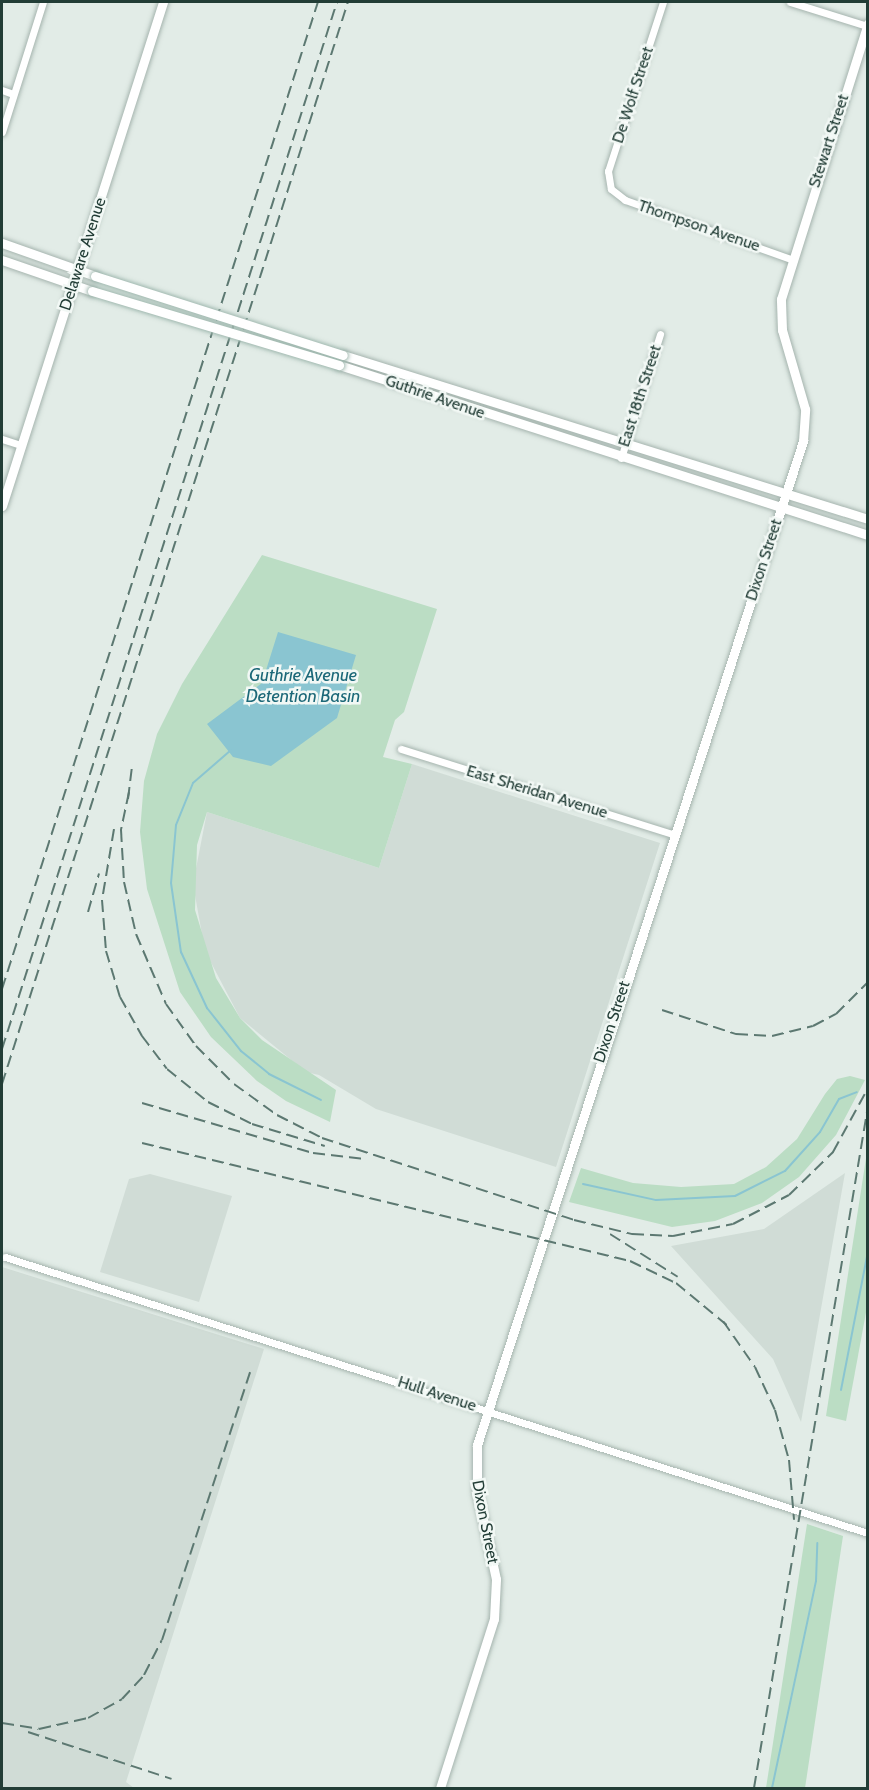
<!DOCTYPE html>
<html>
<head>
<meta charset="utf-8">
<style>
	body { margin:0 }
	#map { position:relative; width:869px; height:1790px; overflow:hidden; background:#e2ece7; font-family:Cabin,sans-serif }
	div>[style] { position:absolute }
	.built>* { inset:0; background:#d0dcd6 }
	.green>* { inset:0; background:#bbddc4 }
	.water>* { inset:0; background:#8ac5d1 }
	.stream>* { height:2px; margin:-1px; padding:0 1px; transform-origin:1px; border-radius:1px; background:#8ac5d1 }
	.roads { filter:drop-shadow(0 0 2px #a5b4ae) drop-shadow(0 0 2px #a5b4ae) }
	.street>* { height:7px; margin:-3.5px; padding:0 3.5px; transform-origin:3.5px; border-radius:3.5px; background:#fff }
	.secondary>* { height:9px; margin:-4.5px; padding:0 4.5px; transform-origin:4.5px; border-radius:4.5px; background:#fff }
	.rail>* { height:2px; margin-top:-1px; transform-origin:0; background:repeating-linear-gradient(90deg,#5c7871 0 12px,transparent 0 18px) }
	.bridges { filter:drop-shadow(0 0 2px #a0b8af) drop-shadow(0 0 2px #a0b8af) }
	.secondary-bridge>* { height:9px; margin:-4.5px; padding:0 4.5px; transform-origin:4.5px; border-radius:4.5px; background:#fff }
	span { translate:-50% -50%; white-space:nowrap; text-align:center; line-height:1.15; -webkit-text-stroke:5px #f2f8f5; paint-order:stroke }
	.street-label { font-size:16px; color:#223d36 }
	.water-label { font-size:18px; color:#1c6878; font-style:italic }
	.frame { position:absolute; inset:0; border:3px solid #223d36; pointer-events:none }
</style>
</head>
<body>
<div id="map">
	<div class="built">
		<i style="clip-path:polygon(412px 764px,660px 843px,556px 1167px,376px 1109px,319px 1075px,306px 1072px,240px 1018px,205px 951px,193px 884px,207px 812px,379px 868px)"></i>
		<i style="clip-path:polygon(845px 1173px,801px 1422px,773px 1359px,671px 1246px,764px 1229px)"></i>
		<i style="clip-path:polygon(150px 1174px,232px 1196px,199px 1302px,100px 1272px,129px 1179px)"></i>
		<i style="clip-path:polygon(2px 1267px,264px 1349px,126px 1782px,134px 1788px,2px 1788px)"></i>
	</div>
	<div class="green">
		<i style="clip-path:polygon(262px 555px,437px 609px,404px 712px,395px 720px,383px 757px,412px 764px,379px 868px,207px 812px,197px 845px,195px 910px,216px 978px,240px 1018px,262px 1040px,336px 1090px,330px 1122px,286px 1101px,257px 1081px,211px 1037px,180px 992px,147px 889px,140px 832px,144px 781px,157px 734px,182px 684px)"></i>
		<i style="clip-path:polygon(850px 1076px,865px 1080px,836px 1135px,799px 1177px,762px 1203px,715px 1221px,672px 1227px,569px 1202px,581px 1168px,633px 1183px,681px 1187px,734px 1184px,766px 1167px,797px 1139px,825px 1094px,837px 1079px)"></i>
		<i style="clip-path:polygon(867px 1152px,867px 1307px,846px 1421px,826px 1416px)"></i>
		<i style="clip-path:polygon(807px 1524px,843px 1536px,805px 1788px,766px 1788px)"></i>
	</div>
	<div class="water">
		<i style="clip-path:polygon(278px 632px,356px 655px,337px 718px,271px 766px,233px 757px,207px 724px,262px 683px)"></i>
	</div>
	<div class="stream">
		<i style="left:231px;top:750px;width:50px;rotate:139deg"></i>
		<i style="left:193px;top:783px;width:45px;rotate:112deg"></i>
		<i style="left:176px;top:825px;width:58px;rotate:94.9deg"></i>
		<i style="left:171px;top:883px;width:70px;rotate:81.8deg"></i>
		<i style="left:181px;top:952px;width:62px;rotate:65.1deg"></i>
		<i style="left:207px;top:1008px;width:55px;rotate:51.7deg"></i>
		<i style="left:241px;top:1051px;width:36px;rotate:39deg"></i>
		<i style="left:269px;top:1074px;width:58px;rotate:26.6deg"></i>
		<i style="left:583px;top:1184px;width:75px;rotate:12.4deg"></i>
		<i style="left:656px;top:1200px;width:79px;rotate:-2.9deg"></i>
		<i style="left:735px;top:1196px;width:56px;rotate:-26.6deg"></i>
		<i style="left:785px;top:1171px;width:52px;rotate:-48.1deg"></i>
		<i style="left:820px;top:1132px;width:38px;rotate:-60deg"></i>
		<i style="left:839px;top:1099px;width:19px;rotate:-21deg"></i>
		<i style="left:841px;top:1390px;width:142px;rotate:-79deg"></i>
		<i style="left:772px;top:1788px;width:212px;rotate:-78deg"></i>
		<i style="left:816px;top:1581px;width:38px;rotate:-88deg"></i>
	</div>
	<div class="roads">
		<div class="street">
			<i style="left:663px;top:2px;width:178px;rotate:108deg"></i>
			<i style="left:608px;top:171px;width:18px;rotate:81deg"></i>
			<i style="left:611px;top:189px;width:18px;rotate:38deg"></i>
			<i style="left:625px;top:200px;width:176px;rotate:19.6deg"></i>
			<i style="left:790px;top:2px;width:81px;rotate:17.3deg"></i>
			<i style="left:2px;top:90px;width:12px;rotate:20deg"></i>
			<i style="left:2px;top:132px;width:136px;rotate:-72.5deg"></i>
			<i style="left:2px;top:439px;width:20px;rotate:18deg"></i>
			<i style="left:621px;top:458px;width:130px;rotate:-72.5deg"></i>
			<i style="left:401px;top:749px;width:285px;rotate:17.4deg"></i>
			<i style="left:5px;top:1257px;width:906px;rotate:17.74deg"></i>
		</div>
		<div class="secondary">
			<i style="left:2px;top:243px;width:99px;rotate:19.5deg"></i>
			<i style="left:2px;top:260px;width:95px;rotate:19deg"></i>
			<i style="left:343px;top:355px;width:550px;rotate:17.35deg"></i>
			<i style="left:339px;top:365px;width:556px;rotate:17.82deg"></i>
			<i style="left:2px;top:506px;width:529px;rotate:-72.28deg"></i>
			<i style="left:440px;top:1788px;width:177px;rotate:-72.3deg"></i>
			<i style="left:494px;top:1619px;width:40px;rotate:-87.1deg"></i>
			<i style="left:496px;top:1579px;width:89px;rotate:-102.3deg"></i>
			<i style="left:477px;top:1492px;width:47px;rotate:-90deg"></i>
			<i style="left:477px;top:1445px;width:1056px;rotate:-72.01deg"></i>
			<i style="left:803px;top:441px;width:32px;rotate:-86deg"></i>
			<i style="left:805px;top:409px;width:82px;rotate:-106.2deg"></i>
			<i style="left:782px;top:330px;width:31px;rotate:-92deg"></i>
			<i style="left:781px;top:299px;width:289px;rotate:-72.5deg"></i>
		</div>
	</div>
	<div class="rail">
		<i style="left:129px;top:792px;width:39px;rotate:102deg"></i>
		<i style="left:121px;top:830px;width:52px;rotate:86.7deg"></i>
		<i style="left:124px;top:882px;width:53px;rotate:77deg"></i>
		<i style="left:136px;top:934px;width:76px;rotate:66.8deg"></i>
		<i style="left:166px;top:1004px;width:52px;rotate:54.5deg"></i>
		<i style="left:196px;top:1046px;width:54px;rotate:45deg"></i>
		<i style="left:234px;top:1084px;width:53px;rotate:35.8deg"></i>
		<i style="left:277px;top:1115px;width:51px;rotate:27.1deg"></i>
		<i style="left:322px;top:1138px;width:265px;rotate:18deg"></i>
		<i style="left:574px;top:1220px;width:60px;rotate:13.6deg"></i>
		<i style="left:632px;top:1234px;width:41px;rotate:2.8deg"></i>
		<i style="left:673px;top:1236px;width:61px;rotate:-11.3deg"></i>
		<i style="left:733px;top:1224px;width:63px;rotate:-27.4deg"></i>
		<i style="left:789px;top:1195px;width:62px;rotate:-44.3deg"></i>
		<i style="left:833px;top:1152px;width:73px;rotate:-61.3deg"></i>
		<i style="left:128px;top:799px;width:31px;rotate:-83deg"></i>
		<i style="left:114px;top:829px;width:72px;rotate:99.6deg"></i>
		<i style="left:102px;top:900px;width:51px;rotate:85.5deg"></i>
		<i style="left:106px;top:951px;width:48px;rotate:73.1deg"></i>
		<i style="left:120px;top:997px;width:45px;rotate:60.6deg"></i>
		<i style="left:142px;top:1036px;width:41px;rotate:52.9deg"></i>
		<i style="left:167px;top:1069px;width:53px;rotate:38.8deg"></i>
		<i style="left:208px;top:1102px;width:49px;rotate:26.6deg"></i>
		<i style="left:252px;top:1124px;width:76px;rotate:16.8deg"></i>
		<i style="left:88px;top:912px;width:40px;rotate:-74deg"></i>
		<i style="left:2px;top:989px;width:1036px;rotate:-72.25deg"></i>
		<i style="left:662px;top:1010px;width:78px;rotate:18deg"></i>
		<i style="left:736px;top:1034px;width:36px;rotate:3deg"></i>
		<i style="left:772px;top:1036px;width:42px;rotate:-13.7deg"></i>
		<i style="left:813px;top:1026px;width:26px;rotate:-28deg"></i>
		<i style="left:836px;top:1014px;width:45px;rotate:-45deg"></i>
		<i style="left:2px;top:1049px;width:1099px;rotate:-72.26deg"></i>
		<i style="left:2px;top:1084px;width:1136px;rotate:-72.27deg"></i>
		<i style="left:142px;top:1103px;width:178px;rotate:16.3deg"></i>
		<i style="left:313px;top:1153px;width:52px;rotate:6.6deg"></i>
		<i style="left:142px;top:1143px;width:502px;rotate:13.59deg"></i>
		<i style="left:630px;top:1261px;width:51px;rotate:25.6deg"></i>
		<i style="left:676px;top:1283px;width:67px;rotate:39.6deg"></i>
		<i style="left:610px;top:1234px;width:80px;rotate:32.3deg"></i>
		<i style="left:723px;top:1321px;width:56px;rotate:55.2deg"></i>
		<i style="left:755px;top:1367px;width:47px;rotate:65.1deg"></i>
		<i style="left:775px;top:1410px;width:52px;rotate:74.4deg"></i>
		<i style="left:789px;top:1460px;width:60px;rotate:85.2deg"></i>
		<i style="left:2px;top:1723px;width:37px;rotate:9deg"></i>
		<i style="left:39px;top:1729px;width:50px;rotate:-12.7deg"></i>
		<i style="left:88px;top:1718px;width:39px;rotate:-29deg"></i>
		<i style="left:122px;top:1699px;width:33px;rotate:-47deg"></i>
		<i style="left:144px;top:1675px;width:39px;rotate:-63deg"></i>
		<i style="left:162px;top:1640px;width:282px;rotate:-71.8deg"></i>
		<i style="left:28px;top:1732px;width:151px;rotate:18.1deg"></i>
		<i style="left:754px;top:1788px;width:691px;rotate:-80.51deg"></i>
	</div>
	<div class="bridges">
		<div class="secondary-bridge">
			<i style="left:95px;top:276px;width:260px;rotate:17.7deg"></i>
			<i style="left:92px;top:291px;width:258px;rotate:16.7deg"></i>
		</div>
	</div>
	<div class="street-label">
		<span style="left:633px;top:95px;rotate:-72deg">De Wolf Street</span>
		<span style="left:829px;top:141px;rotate:-72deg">Stewart Street</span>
		<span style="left:699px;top:226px;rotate:19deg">Thompson Avenue</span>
		<span style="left:83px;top:254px;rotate:-72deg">Delaware Avenue</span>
		<span style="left:640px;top:396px;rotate:-72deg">East 18th Street</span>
		<span style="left:435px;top:397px;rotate:19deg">Guthrie Avenue</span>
		<span style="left:764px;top:560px;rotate:-72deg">Dixon Street</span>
		<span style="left:537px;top:792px;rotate:17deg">East Sheridan Avenue</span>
		<span style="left:612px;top:1022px;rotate:-72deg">Dixon Street</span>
		<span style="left:437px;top:1394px;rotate:18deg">Hull Avenue</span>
		<span style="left:485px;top:1522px;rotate:79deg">Dixon Street</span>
	</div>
	<div class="water-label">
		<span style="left:303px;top:686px">Guthrie Avenue<br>Detention Basin</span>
	</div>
	<div class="frame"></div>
</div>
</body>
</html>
